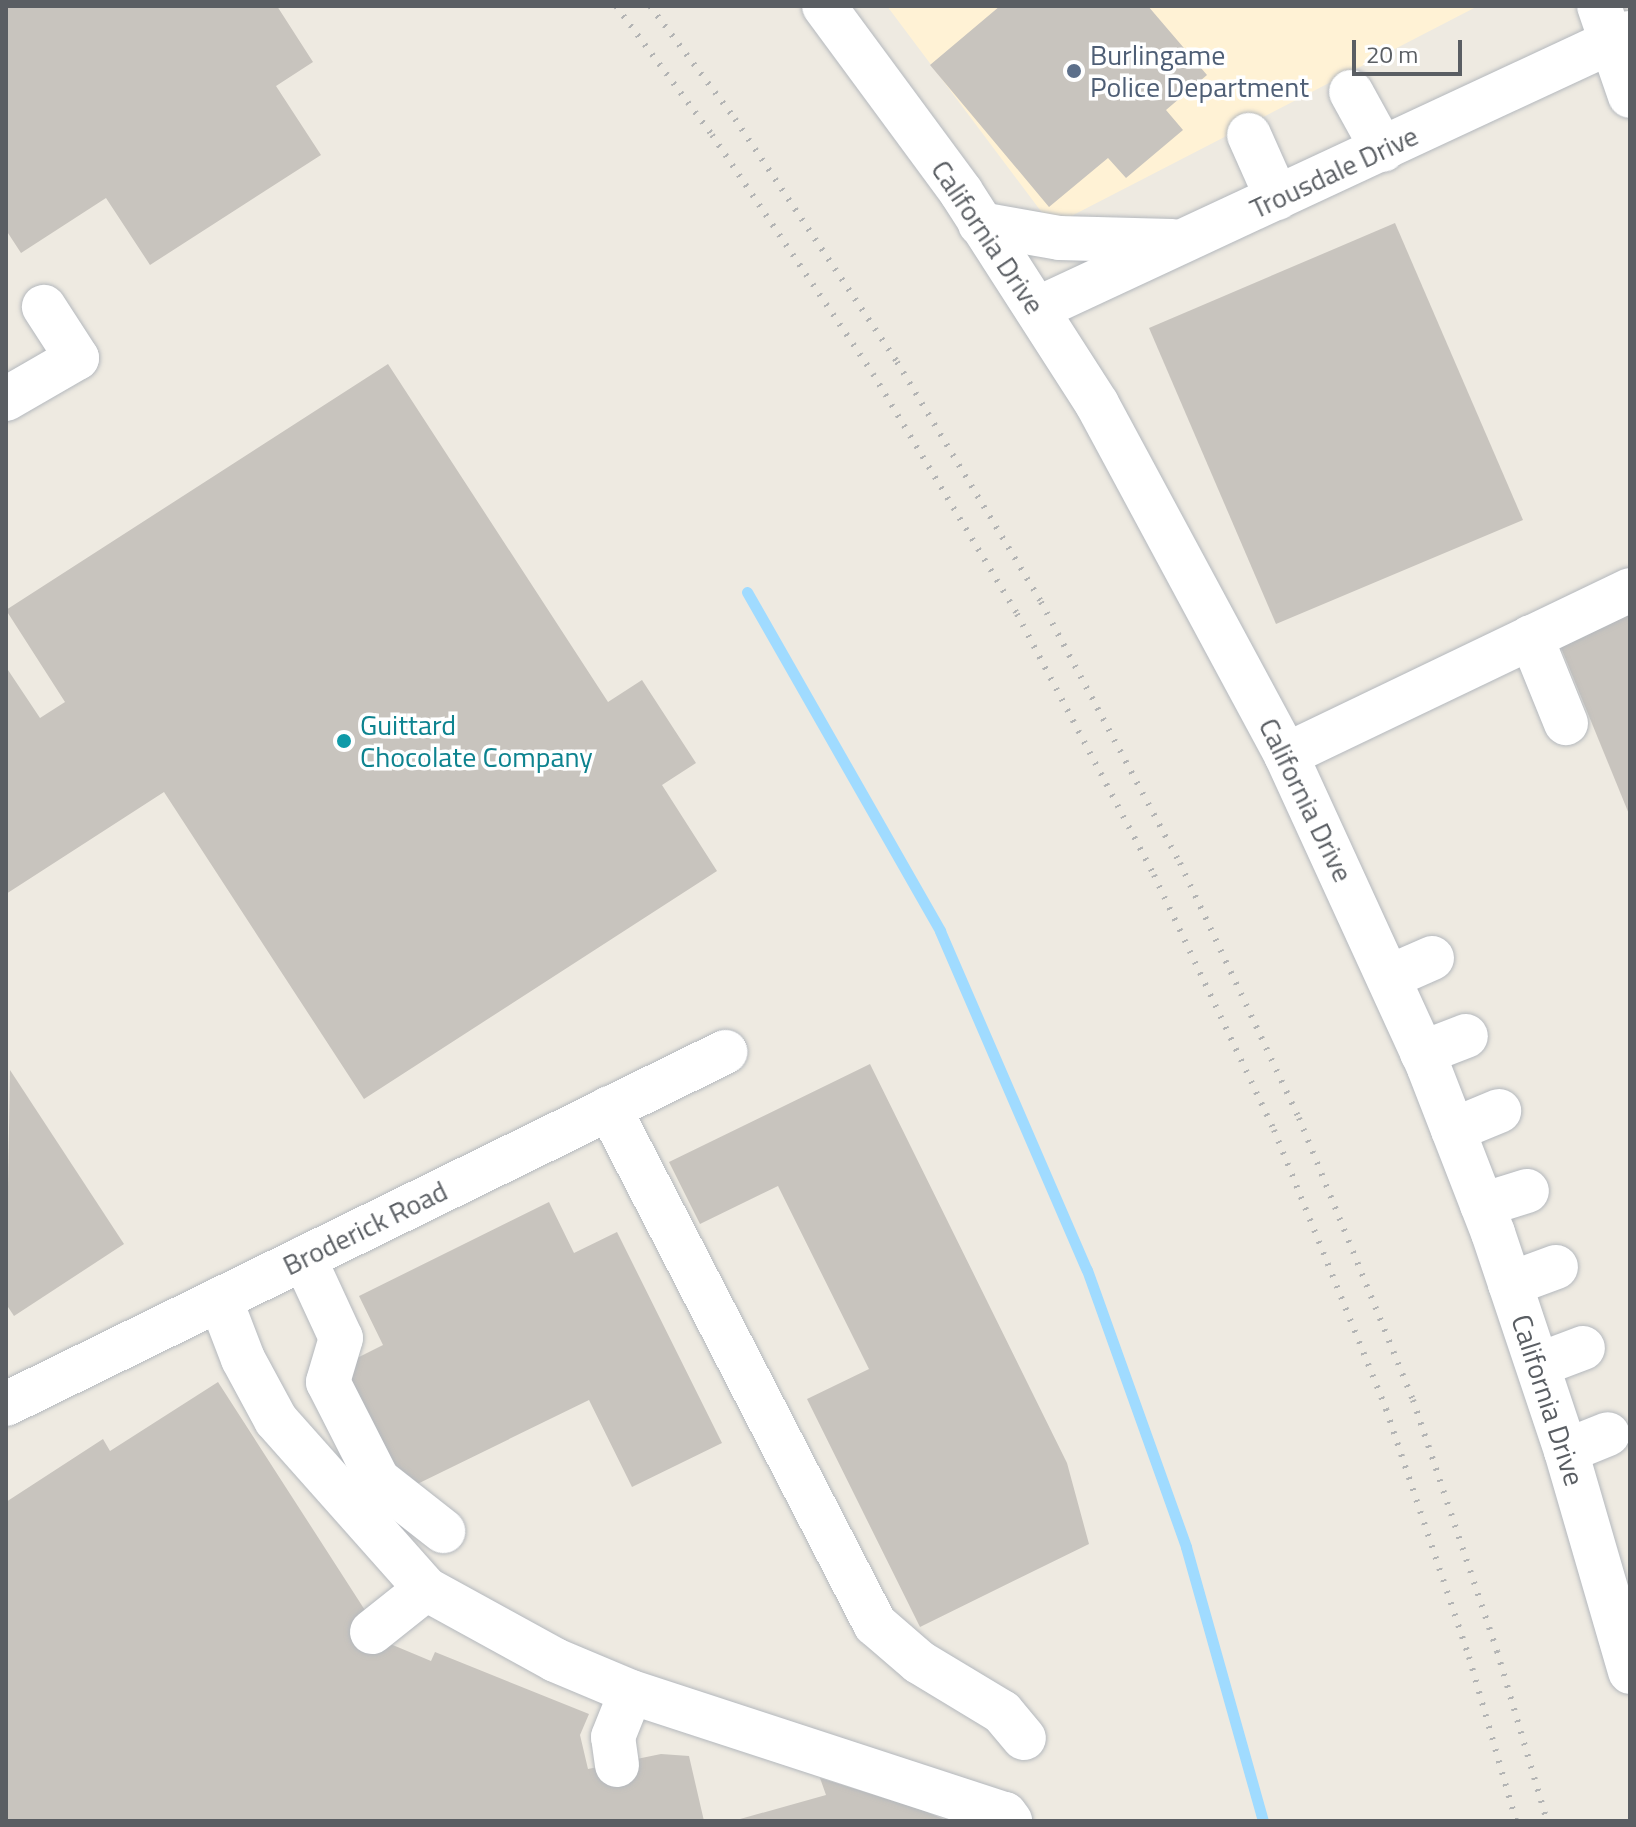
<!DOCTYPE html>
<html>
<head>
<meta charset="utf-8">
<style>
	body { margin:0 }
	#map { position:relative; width:1636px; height:1827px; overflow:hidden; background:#eeeae1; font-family:"Titillium Web",sans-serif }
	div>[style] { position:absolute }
	.commercial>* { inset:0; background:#fff2d5 }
	.stream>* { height:11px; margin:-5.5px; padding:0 5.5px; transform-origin:5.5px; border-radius:5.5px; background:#a0dbff }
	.building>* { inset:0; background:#c8c4be }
	.roads { filter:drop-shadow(0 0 2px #b4b8bd) drop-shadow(0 0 2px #b4b8bd) }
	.minor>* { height:44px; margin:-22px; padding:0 22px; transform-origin:22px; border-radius:22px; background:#fff }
	.rail>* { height:6px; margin-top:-3px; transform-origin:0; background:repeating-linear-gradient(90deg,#b3b4b4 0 2px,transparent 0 12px) }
	.dots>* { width:22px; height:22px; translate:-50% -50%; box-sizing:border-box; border:4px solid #fff; border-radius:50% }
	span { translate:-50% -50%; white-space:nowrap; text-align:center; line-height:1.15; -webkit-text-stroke:7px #fff; paint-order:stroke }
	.service-label { font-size:28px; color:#4e5e75 }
	.left { translate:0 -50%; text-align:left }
	.street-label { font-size:28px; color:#5a5e63 }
	.culture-label { font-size:28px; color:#0d838f }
	.frame { position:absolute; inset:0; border:8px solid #5a5e63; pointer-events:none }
	.scale { position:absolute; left:1352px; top:40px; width:110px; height:36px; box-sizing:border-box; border:4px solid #5a5e63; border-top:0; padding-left:10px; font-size:24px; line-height:28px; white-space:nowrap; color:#5a5e63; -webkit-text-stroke:6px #fff; paint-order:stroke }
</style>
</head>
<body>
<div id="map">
	<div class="commercial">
		<i style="clip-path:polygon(887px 6px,1478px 6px,1052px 226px)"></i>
	</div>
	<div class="stream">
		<i style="left:747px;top:592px;width:390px;rotate:60.3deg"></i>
		<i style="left:940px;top:931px;width:369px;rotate:66.6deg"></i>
		<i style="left:1087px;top:1270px;width:294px;rotate:70.3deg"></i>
		<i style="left:1186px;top:1547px;width:285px;rotate:74.3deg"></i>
	</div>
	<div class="building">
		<i style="clip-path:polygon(6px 6px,277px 6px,313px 62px,276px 86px,321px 155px,150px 265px,106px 198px,21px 253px,6px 230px)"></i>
		<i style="clip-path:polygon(1000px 6px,1148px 6px,1207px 75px,1166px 110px,1183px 130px,1126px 178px,1108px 158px,1049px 207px,930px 65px)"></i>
		<i style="clip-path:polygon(1395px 223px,1523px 520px,1276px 624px,1149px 328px)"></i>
		<i style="clip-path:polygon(388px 364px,608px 702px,642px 680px,696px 763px,662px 785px,717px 871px,364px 1099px,164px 792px,6px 894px,6px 667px,40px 718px,65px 702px,6px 610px)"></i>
		<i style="clip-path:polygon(1630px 607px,1630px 814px,1629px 814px,1557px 638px)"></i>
		<i style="clip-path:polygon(870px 1064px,1067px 1463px,1089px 1544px,920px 1627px,807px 1399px,869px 1369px,778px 1186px,700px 1224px,669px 1162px)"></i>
		<i style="clip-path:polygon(10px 1070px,124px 1244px,14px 1316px,6px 1304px)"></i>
		<i style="clip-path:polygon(549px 1202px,574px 1253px,617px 1232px,722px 1443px,632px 1487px,589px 1400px,405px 1490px,343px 1365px,383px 1345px,359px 1296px)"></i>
		<i style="clip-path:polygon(218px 1382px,370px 1618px,376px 1638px,431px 1661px,435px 1652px,589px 1714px,580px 1735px,588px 1769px,661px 1754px,689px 1756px,704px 1821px,6px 1821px,6px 1502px,103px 1439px,110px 1451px)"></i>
		<i style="clip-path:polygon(820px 1778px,922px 1810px,948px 1821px,733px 1821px,826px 1795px)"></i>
	</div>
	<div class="roads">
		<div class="minor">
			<i style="left:824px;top:6px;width:231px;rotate:53.6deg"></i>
			<i style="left:961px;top:192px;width:252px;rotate:57.3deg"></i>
			<i style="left:1097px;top:404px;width:399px;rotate:61.7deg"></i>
			<i style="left:1286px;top:755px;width:344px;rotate:65.4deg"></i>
			<i style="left:1429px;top:1068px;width:177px;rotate:68.8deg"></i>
			<i style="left:1493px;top:1233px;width:230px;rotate:71.5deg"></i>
			<i style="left:1566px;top:1451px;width:230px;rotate:73.8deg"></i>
			<i style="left:1599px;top:6px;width:95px;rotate:71deg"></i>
			<i style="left:1351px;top:92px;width:66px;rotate:61.1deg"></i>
			<i style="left:1249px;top:135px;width:69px;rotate:66deg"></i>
			<i style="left:980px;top:224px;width:80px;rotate:10deg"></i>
			<i style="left:1059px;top:238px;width:113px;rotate:1.5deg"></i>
			<i style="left:1037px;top:309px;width:654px;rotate:-24.96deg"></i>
			<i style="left:6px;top:399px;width:82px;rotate:-30deg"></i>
			<i style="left:77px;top:358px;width:61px;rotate:-122.9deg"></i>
			<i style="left:1531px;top:637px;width:93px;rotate:67.9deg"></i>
			<i style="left:1286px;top:755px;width:382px;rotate:-25.6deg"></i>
			<i style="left:1389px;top:977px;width:47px;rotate:-23.8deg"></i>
			<i style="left:1422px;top:1053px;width:47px;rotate:-21.1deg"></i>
			<i style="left:609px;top:1108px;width:581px;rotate:62.73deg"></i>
			<i style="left:875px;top:1624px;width:58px;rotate:40.8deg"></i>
			<i style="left:919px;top:1662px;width:97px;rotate:31.1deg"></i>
			<i style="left:1002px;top:1712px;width:34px;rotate:50deg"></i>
			<i style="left:1453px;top:1130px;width:50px;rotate:-22.4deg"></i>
			<i style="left:1482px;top:1205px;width:47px;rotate:-17.3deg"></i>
			<i style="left:304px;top:1258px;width:88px;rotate:65.2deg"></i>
			<i style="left:341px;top:1338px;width:46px;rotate:106.5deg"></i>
			<i style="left:328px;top:1382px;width:110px;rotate:63deg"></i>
			<i style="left:378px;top:1480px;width:83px;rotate:38.1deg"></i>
			<i style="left:1510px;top:1284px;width:49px;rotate:-20.3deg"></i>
			<i style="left:220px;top:1299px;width:64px;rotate:69deg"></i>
			<i style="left:243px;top:1359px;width:69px;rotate:61.6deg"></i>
			<i style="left:276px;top:1420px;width:226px;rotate:48.4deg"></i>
			<i style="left:426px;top:1589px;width:147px;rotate:28.8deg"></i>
			<i style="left:555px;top:1660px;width:82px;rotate:22.8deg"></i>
			<i style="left:631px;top:1692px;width:393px;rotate:18.1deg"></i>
			<i style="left:1005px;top:1814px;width:9px;rotate:54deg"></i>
			<i style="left:1538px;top:1365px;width:48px;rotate:-20.7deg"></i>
			<i style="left:6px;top:1404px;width:801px;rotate:-26.08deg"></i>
			<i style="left:1566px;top:1451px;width:45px;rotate:-22deg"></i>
			<i style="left:372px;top:1632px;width:69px;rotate:-38.5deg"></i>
			<i style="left:617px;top:1765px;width:28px;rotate:-98deg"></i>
			<i style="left:613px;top:1737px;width:48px;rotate:-68.2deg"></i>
		</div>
	</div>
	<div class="rail">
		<i style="left:616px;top:6px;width:161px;rotate:53.3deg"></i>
		<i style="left:712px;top:135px;width:288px;rotate:56deg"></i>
		<i style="left:873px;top:374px;width:280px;rotate:59deg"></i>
		<i style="left:1017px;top:614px;width:295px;rotate:62.3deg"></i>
		<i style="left:1154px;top:875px;width:282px;rotate:64.8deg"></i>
		<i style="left:1274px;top:1130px;width:301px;rotate:68.1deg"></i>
		<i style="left:1386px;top:1409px;width:262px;rotate:71.5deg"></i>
		<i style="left:1469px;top:1657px;width:171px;rotate:74deg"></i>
		<i style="left:650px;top:6px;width:141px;rotate:53deg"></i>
		<i style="left:735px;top:119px;width:292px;rotate:56.3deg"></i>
		<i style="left:897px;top:362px;width:280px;rotate:59deg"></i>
		<i style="left:1041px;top:602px;width:296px;rotate:62deg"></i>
		<i style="left:1180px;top:863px;width:281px;rotate:65deg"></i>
		<i style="left:1299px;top:1118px;width:304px;rotate:68deg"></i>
		<i style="left:1413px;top:1400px;width:265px;rotate:71.5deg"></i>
		<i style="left:1497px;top:1651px;width:177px;rotate:73.6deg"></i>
	</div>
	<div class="dots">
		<i style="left:1074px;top:71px;background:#5c6f8a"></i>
		<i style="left:344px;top:741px;background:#0f9aa8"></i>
	</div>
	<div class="service-label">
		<span class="left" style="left:1090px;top:71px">Burlingame<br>Police Department</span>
	</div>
	<div class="street-label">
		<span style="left:1334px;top:172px;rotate:-25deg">Trousdale Drive</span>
		<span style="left:988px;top:237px;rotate:56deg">California Drive</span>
		<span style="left:1306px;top:800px;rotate:64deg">California Drive</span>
		<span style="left:365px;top:1228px;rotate:-26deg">Broderick Road</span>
		<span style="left:1548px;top:1400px;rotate:72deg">California Drive</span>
	</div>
	<div class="culture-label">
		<span class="left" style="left:360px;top:741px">Guittard<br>Chocolate Company</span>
	</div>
	<div class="frame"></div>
	<div class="scale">20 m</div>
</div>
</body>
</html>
